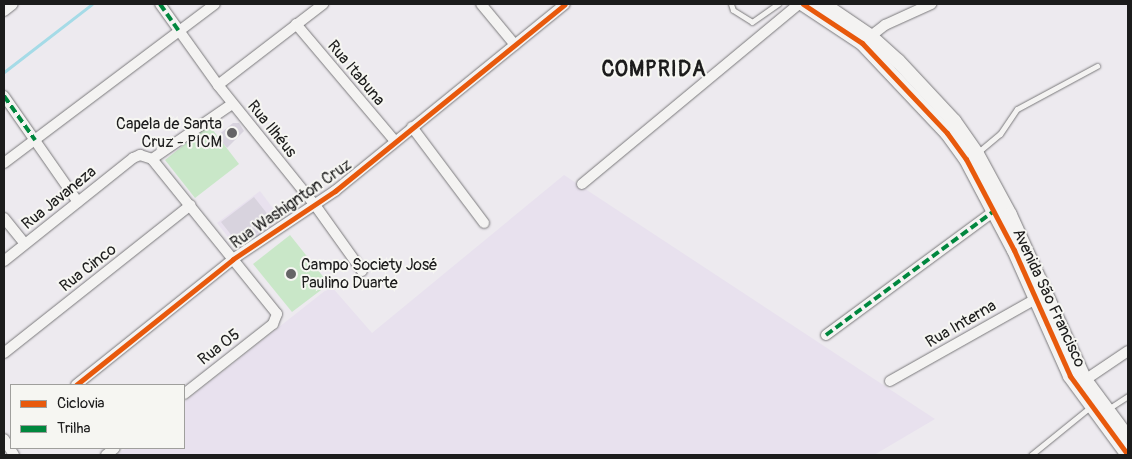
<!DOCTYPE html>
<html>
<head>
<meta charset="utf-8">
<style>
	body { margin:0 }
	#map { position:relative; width:1132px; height:459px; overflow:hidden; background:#edeaef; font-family:Pangolin,sans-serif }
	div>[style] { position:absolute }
	.built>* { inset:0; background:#e8e1ee }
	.green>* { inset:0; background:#c9e7c8 }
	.stream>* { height:3px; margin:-1.5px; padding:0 1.5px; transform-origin:1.5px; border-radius:1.5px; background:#a5dbe7 }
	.building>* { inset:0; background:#d8d3de }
	.roads { filter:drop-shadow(0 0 1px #7a797b) drop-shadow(0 0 1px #7a797b) }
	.lane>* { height:5px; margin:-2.5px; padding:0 2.5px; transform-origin:2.5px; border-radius:2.5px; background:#f4f3f2 }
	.street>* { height:10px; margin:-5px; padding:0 5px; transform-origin:5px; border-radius:5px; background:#f4f3f2 }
	.secondary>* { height:14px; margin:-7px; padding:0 7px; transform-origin:7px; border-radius:7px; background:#f4f3f2 }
	.quiet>* { height:4px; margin-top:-2px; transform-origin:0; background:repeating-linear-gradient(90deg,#00873e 0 8px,transparent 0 12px) }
	.cycleway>* { height:5px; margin:-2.5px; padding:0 2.5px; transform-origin:2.5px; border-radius:2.5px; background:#e8590c }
	.dots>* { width:14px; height:14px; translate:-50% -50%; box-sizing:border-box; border:2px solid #f6f6f2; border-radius:50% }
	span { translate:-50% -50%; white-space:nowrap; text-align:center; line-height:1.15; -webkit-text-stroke:4px #f6f6f2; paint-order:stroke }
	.street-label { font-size:16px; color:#1c1c1c }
	.poi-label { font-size:16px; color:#1c1c1c }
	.right { translate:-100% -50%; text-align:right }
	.left { translate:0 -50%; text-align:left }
	.district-label { font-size:21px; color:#1c1c1c; font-weight:700; letter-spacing:1px }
	.frame { position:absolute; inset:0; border:5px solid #1c1c1c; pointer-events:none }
	.legend { position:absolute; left:10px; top:384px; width:175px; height:65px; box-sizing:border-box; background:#f6f6f2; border:1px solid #9f9f9c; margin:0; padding:6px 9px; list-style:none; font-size:15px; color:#1c1c1c }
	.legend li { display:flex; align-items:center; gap:10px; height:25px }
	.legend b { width:25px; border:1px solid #9f9f9c }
</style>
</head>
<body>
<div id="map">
	<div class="built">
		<i style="clip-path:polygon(564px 175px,935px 419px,874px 455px,117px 455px,126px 448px,184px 448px,184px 402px,331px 286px,372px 333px)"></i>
		<i style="clip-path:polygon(260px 191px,281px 219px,239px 251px,217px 223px)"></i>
	</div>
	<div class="green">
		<i style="clip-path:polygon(209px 125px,239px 164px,195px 198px,165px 160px)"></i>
		<i style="clip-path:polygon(290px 235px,329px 284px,292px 312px,253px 264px)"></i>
	</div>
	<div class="stream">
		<i style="left:4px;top:72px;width:111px;rotate:-37.7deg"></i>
	</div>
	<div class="building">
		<i style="clip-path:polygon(233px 123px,239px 123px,244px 131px,227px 148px,217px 136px)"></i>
		<i style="clip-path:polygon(254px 197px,273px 221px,240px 246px,221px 222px)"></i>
	</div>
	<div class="roads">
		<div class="lane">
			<i style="left:731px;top:4px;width:6px;rotate:72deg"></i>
			<i style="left:733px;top:10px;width:22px;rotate:32deg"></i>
			<i style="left:752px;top:22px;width:32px;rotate:-35deg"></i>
			<i style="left:977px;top:153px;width:30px;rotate:-40deg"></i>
			<i style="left:1000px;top:134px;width:30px;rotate:-56deg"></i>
			<i style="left:1017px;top:109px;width:91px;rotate:-28.3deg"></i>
			<i style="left:1108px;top:409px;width:24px;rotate:-33deg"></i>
			<i style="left:1031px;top:455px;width:76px;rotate:-39.1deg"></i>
		</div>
		<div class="street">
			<i style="left:160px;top:4px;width:100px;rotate:54.4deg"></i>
			<i style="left:218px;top:85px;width:154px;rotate:51.1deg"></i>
			<i style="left:315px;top:205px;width:81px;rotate:54.5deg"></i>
			<i style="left:481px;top:4px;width:53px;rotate:50.3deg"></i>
			<i style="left:4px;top:11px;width:11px;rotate:-38deg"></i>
			<i style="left:296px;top:24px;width:153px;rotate:49.8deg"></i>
			<i style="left:867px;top:39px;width:23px;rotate:-38deg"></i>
			<i style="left:885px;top:25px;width:51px;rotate:-24.5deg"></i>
			<i style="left:218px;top:85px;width:133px;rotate:-37.6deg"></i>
			<i style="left:4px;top:96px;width:129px;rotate:55.1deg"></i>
			<i style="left:412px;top:127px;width:120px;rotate:53.1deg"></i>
			<i style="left:152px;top:159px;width:97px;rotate:-34.5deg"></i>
			<i style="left:4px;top:163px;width:264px;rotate:-37deg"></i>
			<i style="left:582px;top:184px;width:282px;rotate:-39.7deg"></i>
			<i style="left:4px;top:218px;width:33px;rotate:51deg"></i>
			<i style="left:4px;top:261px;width:165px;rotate:-38.6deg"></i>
			<i style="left:133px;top:158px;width:8px;rotate:-23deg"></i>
			<i style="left:140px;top:155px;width:13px;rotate:18deg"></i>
			<i style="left:152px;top:159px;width:199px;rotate:51.1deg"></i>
			<i style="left:277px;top:314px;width:11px;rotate:112deg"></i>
			<i style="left:273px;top:324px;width:113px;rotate:141.8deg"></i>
			<i style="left:826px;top:335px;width:209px;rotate:-36.4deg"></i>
			<i style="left:4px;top:353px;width:238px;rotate:-38.4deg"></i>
			<i style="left:1085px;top:380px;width:52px;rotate:-34deg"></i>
			<i style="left:890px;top:381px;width:173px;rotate:-29.4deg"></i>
			<i style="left:76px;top:385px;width:201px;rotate:-38.7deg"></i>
			<i style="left:233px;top:259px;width:123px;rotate:-33.7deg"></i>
			<i style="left:335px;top:191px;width:296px;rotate:-39.1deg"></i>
			<i style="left:4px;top:439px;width:19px;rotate:58deg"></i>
			<i style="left:106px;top:455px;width:11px;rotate:-38deg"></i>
		</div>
		<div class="secondary">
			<i style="left:803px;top:4px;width:71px;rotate:33.5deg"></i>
			<i style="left:862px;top:43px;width:124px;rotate:46.6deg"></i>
			<i style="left:947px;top:133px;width:32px;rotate:54deg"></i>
			<i style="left:966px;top:159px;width:103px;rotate:62.2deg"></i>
			<i style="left:1014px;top:250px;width:138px;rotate:66deg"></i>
			<i style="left:1070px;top:376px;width:98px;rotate:53.7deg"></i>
			<i style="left:823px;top:4px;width:57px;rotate:34.2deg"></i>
			<i style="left:870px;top:36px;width:38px;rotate:42deg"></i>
			<i style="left:898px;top:61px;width:82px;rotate:47deg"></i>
			<i style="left:954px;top:121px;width:40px;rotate:55.1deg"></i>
			<i style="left:977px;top:154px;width:69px;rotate:61.6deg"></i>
			<i style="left:1010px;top:215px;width:181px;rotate:65.6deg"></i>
			<i style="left:1085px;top:380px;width:72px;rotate:53.4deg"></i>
		</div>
	</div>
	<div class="quiet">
		<i style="left:160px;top:4px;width:33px;rotate:55deg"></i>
		<i style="left:4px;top:96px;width:54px;rotate:54.8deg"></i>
		<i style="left:826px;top:335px;width:209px;rotate:-36.4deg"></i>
	</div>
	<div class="cycleway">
		<i style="left:803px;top:4px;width:71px;rotate:33.5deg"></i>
		<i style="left:862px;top:43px;width:124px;rotate:46.6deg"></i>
		<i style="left:947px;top:133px;width:32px;rotate:54deg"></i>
		<i style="left:966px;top:159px;width:103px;rotate:62.2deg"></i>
		<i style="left:1014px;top:250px;width:138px;rotate:66deg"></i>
		<i style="left:1070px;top:376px;width:98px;rotate:53.7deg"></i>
		<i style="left:76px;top:385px;width:201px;rotate:-38.7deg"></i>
		<i style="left:233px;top:259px;width:123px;rotate:-33.7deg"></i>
		<i style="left:335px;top:191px;width:296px;rotate:-39.1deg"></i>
	</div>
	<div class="dots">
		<i style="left:232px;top:133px;background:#656466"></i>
		<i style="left:291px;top:274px;background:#656466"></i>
	</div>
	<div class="street-label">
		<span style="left:356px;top:73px;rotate:50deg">Rua Itabuna</span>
		<span style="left:272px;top:129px;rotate:51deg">Rua Ilhéus</span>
		<span style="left:59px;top:198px;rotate:-39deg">Rua Javaneza</span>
		<span style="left:291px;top:204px;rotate:-35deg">Rua Washignton Cruz</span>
		<span style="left:88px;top:268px;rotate:-38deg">Rua Cinco</span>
		<span style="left:1049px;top:298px;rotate:65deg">Avenida São Francisco</span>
		<span style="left:961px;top:324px;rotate:-30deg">Rua Interna</span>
		<span style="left:219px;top:347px;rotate:-38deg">Rua 05</span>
	</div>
	<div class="poi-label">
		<span class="right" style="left:222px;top:133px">Capela de Santa<br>Cruz - PICM</span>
		<span class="left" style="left:301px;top:274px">Campo Society José<br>Paulino Duarte</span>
	</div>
	<div class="district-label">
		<span style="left:654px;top:70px">COMPRIDA</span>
	</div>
	<div class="frame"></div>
	<ul class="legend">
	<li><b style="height:6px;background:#e8590c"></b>Ciclovia</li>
	<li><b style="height:6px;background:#00873e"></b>Trilha</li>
	</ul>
</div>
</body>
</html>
